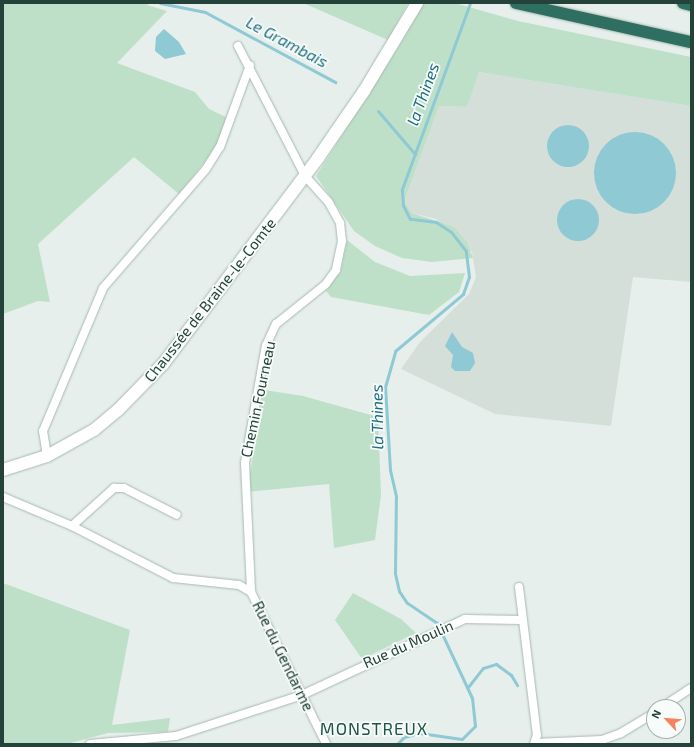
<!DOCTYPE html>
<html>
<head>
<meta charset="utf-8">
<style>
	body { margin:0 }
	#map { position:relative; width:694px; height:747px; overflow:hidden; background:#e6efeb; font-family:"Exo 2",sans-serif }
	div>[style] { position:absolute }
	.built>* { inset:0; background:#d4dfda }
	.green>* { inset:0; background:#bfe0c8 }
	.water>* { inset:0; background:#8ec9d4 }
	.round { border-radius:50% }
	.stream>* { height:3px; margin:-1.5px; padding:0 1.5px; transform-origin:1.5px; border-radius:1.5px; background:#8ec9d4 }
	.roads { filter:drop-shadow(0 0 1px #a8b8b2) drop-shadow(0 0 1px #a8b8b2) }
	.street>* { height:8px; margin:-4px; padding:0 4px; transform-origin:4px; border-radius:4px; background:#fff }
	.secondary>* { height:12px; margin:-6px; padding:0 6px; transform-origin:6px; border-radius:6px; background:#fff }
	.highway>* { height:12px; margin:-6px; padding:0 6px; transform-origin:6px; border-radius:6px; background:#2f6f62 }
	span { translate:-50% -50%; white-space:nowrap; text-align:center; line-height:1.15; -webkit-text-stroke:3.5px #f7fbf9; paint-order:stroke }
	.street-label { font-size:15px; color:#24423a }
	.water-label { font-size:16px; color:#1c6f80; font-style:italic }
	.quarter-label { font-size:17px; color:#1f5548; letter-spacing:1px }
	.frame { position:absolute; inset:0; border:4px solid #24423a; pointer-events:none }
	.north { position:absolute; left:646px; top:699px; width:40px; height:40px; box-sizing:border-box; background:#f7fbf9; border:1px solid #a3b1ad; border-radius:50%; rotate:296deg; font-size:11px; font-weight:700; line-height:16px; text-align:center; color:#24423a }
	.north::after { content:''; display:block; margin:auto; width:14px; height:18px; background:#f4845f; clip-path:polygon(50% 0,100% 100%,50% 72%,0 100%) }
</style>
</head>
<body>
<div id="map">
	<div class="built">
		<i style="clip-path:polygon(478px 72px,691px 106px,691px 282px,633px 277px,611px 426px,495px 414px,401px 369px,420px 342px,469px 294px,476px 277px,472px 252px,436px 219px,412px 213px,404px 202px,439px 106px,467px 107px)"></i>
	</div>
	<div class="green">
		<i style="clip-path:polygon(3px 3px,150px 3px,147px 5px,167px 11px,117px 63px,195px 92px,209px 109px,228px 118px,218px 145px,179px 194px,134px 157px,38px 244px,50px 302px,38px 301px,3px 314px)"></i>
		<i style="clip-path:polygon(303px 3px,408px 3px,388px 40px)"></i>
		<i style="clip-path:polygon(422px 3px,455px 3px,518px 21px,691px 57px,691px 106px,479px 72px,467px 107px,439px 106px,404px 202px,412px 213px,454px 227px,467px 242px,473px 258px,432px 262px,402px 258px,375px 246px,354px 231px,316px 176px,401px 43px)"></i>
		<i style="clip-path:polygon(347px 240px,375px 262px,410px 276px,465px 273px,459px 292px,429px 315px,331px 297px,326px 291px,341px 271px)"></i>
		<i style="clip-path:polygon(264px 390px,303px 396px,378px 417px,381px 495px,375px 540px,334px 548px,329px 484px,247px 492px)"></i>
		<i style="clip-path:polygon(3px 583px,130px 630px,112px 725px,170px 718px,168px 732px,108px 733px,67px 744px,3px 744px)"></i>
		<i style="clip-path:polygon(353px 593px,401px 619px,416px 633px,362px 659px,335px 620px)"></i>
	</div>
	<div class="water">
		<i style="clip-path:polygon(164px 29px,179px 42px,186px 54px,165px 59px,155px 51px,156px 37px)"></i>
		<i class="round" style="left:547px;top:125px;width:42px;height:42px"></i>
		<i class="round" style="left:594px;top:132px;width:82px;height:82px"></i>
		<i class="round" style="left:557px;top:199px;width:42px;height:42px"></i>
		<i style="clip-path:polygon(452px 332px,462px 347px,473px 353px,475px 363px,470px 371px,455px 371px,451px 367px,453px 355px,445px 346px)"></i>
	</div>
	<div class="stream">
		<i style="left:160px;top:3px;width:46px;rotate:11.3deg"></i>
		<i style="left:205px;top:12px;width:148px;rotate:28.3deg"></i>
		<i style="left:378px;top:111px;width:57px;rotate:49.3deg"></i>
		<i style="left:468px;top:687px;width:24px;rotate:-52deg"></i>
		<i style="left:483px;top:668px;width:14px;rotate:-17deg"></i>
		<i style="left:496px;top:664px;width:19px;rotate:36deg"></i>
		<i style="left:511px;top:675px;width:12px;rotate:59deg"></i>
		<i style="left:397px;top:744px;width:10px;rotate:-45deg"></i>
		<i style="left:404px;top:737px;width:16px;rotate:-14deg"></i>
		<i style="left:420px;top:733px;width:42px;rotate:8.1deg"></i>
		<i style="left:462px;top:739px;width:18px;rotate:-45deg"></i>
		<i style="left:475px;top:726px;width:28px;rotate:-96deg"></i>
		<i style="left:472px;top:698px;width:83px;rotate:-115deg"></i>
		<i style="left:437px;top:623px;width:36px;rotate:-146deg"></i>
		<i style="left:407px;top:603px;width:14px;rotate:-124deg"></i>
		<i style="left:399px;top:591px;width:18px;rotate:-103deg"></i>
		<i style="left:395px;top:573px;width:77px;rotate:-89.3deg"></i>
		<i style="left:396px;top:496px;width:27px;rotate:-103deg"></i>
		<i style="left:390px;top:470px;width:83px;rotate:-93.4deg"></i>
		<i style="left:385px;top:387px;width:37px;rotate:-74deg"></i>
		<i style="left:395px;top:351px;width:89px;rotate:-40deg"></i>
		<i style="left:463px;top:294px;width:18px;rotate:-71deg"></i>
		<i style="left:469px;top:277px;width:26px;rotate:-97deg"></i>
		<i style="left:466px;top:251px;width:24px;rotate:-128deg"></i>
		<i style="left:451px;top:232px;width:18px;rotate:-146deg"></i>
		<i style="left:436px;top:222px;width:26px;rotate:-173deg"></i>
		<i style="left:410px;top:219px;width:16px;rotate:-117deg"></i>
		<i style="left:403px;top:205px;width:16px;rotate:-94deg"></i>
		<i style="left:402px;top:189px;width:198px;rotate:-69.9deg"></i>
	</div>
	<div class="roads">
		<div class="street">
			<i style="left:238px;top:46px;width:146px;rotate:62.7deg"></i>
			<i style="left:305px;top:176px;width:36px;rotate:48deg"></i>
			<i style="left:329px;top:203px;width:23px;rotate:61deg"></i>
			<i style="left:340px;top:223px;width:18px;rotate:84deg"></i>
			<i style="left:342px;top:241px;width:30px;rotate:102deg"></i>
			<i style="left:336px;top:270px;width:17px;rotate:126deg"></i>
			<i style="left:326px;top:284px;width:64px;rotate:141.3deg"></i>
			<i style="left:276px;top:324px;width:23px;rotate:115deg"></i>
			<i style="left:266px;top:345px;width:120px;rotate:100.1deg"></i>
			<i style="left:245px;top:463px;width:129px;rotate:87.3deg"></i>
			<i style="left:47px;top:456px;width:25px;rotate:-99deg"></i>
			<i style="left:43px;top:431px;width:155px;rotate:-67.2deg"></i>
			<i style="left:103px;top:288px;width:157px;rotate:-49.1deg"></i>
			<i style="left:206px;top:169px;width:26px;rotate:-58deg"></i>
			<i style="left:220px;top:147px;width:87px;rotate:-69.9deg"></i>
			<i style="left:3px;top:497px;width:75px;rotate:22.8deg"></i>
			<i style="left:72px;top:526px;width:114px;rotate:27.2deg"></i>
			<i style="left:173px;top:578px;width:66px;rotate:6.1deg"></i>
			<i style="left:239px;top:585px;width:14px;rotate:30deg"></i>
			<i style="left:251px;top:592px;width:169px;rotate:63.7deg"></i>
			<i style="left:72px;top:526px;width:57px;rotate:-42.1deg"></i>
			<i style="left:114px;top:488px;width:10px"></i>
			<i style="left:124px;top:488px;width:59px;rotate:27deg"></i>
			<i style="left:519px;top:587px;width:149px;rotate:83.1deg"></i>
			<i style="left:537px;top:735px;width:9px;rotate:108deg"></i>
			<i style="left:662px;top:707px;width:35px;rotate:-33deg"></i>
			<i style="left:535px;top:743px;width:67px;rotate:-2.6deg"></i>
			<i style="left:602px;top:740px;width:20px;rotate:-20deg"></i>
			<i style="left:621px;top:733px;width:39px;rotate:-31deg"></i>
			<i style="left:90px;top:744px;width:86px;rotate:-5.3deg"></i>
			<i style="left:176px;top:736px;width:133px;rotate:-18deg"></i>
			<i style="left:302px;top:695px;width:180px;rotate:-25deg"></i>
			<i style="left:465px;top:619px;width:56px;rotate:1deg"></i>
		</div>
		<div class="secondary">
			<i style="left:3px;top:470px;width:46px;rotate:-17.7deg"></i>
			<i style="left:47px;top:456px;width:54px;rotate:-29deg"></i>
			<i style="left:94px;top:430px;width:31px;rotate:-40deg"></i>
			<i style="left:118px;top:410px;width:64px;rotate:-45.6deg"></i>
			<i style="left:163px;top:364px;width:258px;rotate:-53deg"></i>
			<i style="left:318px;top:158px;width:81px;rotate:-55.5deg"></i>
			<i style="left:364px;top:91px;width:103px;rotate:-58.9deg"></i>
		</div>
		<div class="highway">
			<i style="left:516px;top:3px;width:179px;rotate:12.6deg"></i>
			<i style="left:683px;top:3px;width:8px;rotate:14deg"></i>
		</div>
	</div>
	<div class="street-label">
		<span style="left:210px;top:300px;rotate:-52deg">Chaussée de Braine-le-Comte</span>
		<span style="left:258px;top:399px;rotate:-78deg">Chemin Fourneau</span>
		<span style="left:408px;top:644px;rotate:-24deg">Rue du Moulin</span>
		<span style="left:283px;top:656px;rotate:64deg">Rue du Gendarme</span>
	</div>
	<div class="water-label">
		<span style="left:287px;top:42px;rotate:28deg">Le Grambais</span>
		<span style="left:423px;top:94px;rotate:-70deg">la Thines</span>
		<span style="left:377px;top:417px;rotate:-91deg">la Thines</span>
	</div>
	<div class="quarter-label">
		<span style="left:374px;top:729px">MONSTREUX</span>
	</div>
	<div class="frame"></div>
	<div class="north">N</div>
</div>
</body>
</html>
